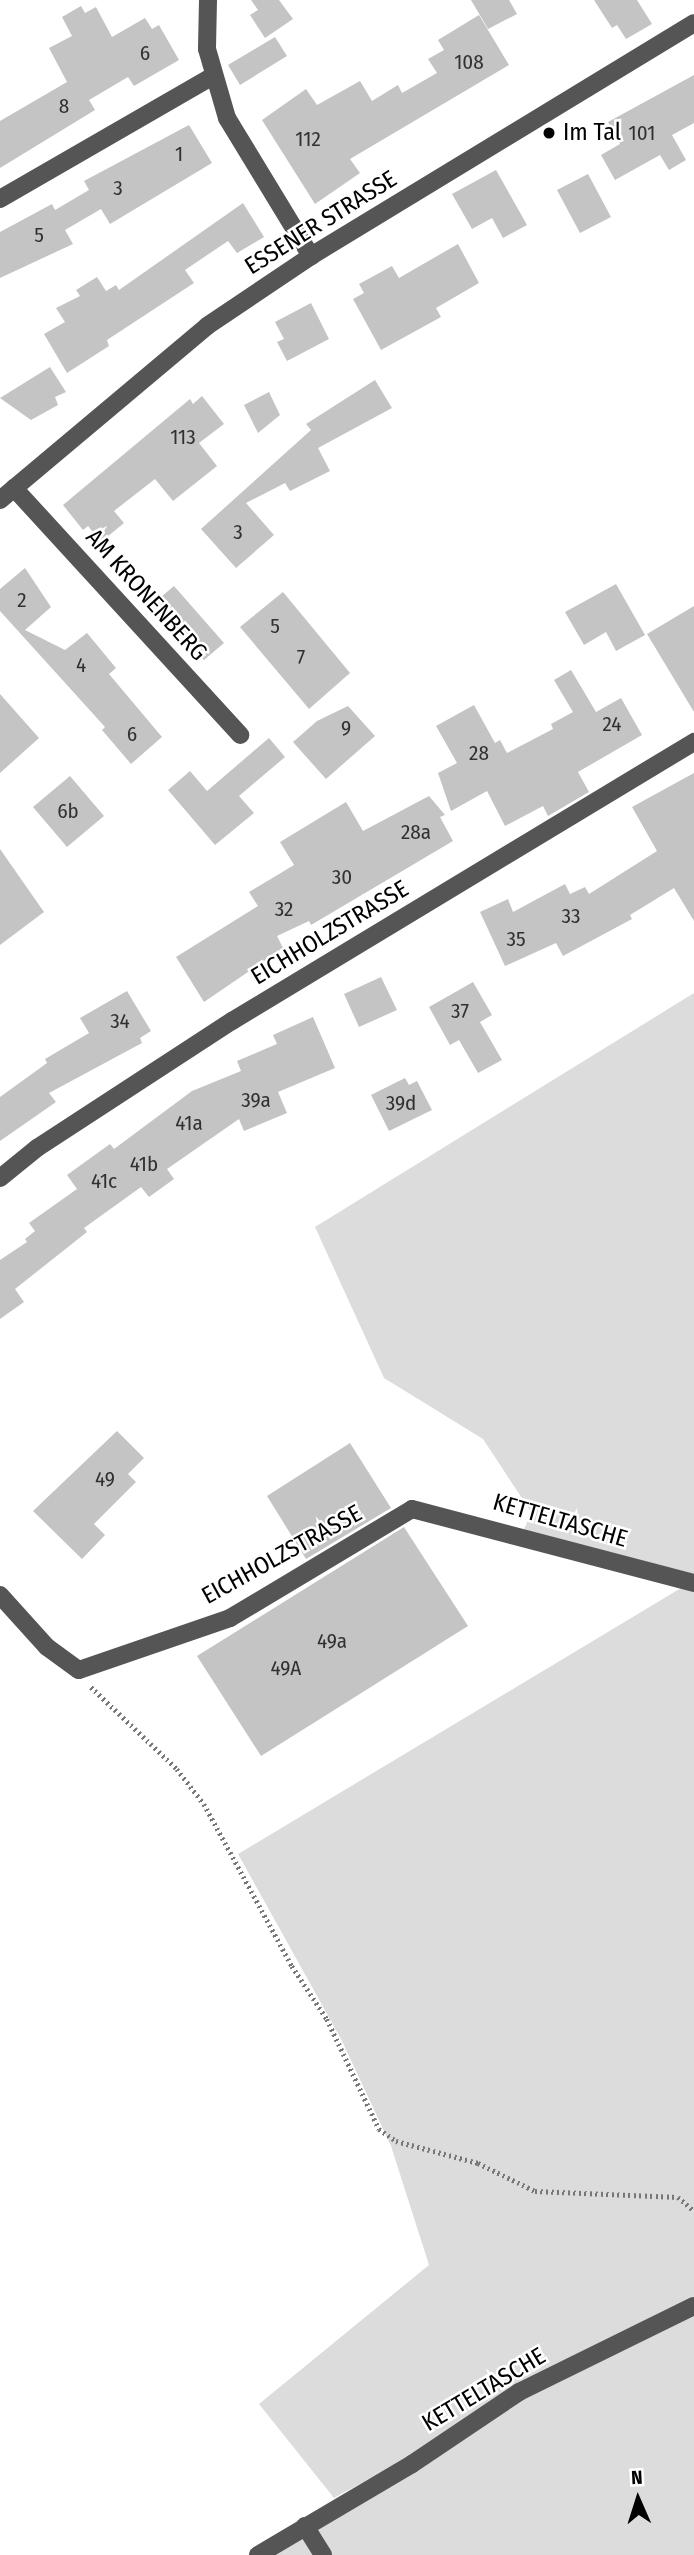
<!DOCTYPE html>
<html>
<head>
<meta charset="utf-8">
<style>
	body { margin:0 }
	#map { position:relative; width:694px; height:2555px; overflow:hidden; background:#fff; font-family:"Fira Sans Condensed",sans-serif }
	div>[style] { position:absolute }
	.green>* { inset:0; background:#dcdcdc }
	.building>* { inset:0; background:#c4c4c4 }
	.path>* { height:4.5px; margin-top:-2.25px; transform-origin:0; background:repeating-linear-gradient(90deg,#777 0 2px,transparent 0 5.5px) }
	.minor>* { height:18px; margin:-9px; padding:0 9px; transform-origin:9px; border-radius:9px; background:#555 }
	.dots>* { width:19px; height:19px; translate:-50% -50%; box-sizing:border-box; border:4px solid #fff; border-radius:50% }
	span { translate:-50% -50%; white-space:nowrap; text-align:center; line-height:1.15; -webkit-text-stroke:5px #fff; paint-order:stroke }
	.number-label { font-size:21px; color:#313131 }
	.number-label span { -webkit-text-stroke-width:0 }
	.poi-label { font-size:24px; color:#000 }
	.left { translate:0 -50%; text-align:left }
	.street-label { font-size:24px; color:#000 }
	.north { position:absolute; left:603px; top:2464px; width:70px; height:70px; -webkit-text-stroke:5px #fff; paint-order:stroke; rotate:357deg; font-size:19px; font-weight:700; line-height:28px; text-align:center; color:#000 }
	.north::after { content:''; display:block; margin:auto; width:24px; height:32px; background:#000; clip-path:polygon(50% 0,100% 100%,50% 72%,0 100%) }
</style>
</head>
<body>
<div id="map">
	<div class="green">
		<i style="clip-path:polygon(694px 993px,694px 1574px,524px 1530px,531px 1512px,483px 1439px,384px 1378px,315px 1227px)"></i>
		<i style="clip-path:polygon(686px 1585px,694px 1588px,694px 2301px,334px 2498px,259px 2404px,429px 2265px,391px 2146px,341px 2039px,238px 1854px)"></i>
		<i style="clip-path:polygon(694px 2309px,694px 2555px,263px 2555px,521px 2397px)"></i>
	</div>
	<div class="building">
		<i style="clip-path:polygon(251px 0,279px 0,293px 19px,265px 38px,250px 15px,258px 10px)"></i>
		<i style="clip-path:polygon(471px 0,509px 0,517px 14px,488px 29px)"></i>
		<i style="clip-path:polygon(594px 0,637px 0,652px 24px,626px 39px,617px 25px,612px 28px)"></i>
		<i style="clip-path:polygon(81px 6px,85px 13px,96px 7px,112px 37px,145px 18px,152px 29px,159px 25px,179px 60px,134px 86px,128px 77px,89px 100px,95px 110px,0 168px,0 121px,67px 82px,49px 48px,72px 36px,62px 17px)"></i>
		<i style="clip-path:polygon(479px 15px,509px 65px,350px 159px,360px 173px,315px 204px,262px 120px,306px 89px,317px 105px,360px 81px,372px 101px,398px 85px,402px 93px,437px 73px,428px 59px,444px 50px,438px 40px)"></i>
		<i style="clip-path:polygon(275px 37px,287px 56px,240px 85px,228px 65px)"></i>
		<i style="clip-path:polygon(694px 75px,694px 123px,672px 135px,686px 160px,669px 170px,660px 155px,615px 180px,601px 155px,620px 144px,608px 122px)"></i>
		<i style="clip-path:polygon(189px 125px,212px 163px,110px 224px,101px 209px,65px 230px,73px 244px,0 278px,0 232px,52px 204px,55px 210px,89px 190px,84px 181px)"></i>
		<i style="clip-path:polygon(496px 170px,527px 225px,503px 238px,492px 218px,472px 229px,452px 194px)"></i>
		<i style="clip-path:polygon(588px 174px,611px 217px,580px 233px,557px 190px)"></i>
		<i style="clip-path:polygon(243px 203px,264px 237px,237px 253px,228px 241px,185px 270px,194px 283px,107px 340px,109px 346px,67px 373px,44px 334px,65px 322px,56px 308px,80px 296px,76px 290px,97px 277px,106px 291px,116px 285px,119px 290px)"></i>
		<i style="clip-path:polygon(458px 244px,479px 283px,436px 308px,441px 317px,381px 350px,353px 299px,364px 293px,359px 284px,392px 266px,399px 278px)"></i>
		<i style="clip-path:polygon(311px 303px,329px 339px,287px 361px,277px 342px,284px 339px,275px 322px)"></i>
		<i style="clip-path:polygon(50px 367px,66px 392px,55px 397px,58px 405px,31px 420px,0 398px)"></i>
		<i style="clip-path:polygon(375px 380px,392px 408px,318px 448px,330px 471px,290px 491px,285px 483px,246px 503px,274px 535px,236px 568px,201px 529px,311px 430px,306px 424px)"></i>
		<i style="clip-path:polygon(269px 392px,280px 415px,258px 433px,244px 405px)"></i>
		<i style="clip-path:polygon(202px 396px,224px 424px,199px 443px,217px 466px,173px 501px,155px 479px,114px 511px,124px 523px,101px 542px,88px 526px,83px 530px,63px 505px,190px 399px,193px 404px)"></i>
		<i style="clip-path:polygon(25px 568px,51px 607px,25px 630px,65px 650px,87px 633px,116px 668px,109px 674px,162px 737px,131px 764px,102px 730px,105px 727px,0 611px,0 589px)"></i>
		<i style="clip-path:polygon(616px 584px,645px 635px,616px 651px,606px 632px,584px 645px,565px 612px)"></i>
		<i style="clip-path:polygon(174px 586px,224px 643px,204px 660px,155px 602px)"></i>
		<i style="clip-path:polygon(283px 592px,350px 673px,309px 709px,240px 627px)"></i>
		<i style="clip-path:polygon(694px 606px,694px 712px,647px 634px)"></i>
		<i style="clip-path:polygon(571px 670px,596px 712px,621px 698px,642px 735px,578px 772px,589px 792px,548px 816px,543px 806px,505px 826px,487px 791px,451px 811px,438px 773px,457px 763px,436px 726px,474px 705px,495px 743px,500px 740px,507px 753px,553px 729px,551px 724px,573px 712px,554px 680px)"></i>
		<i style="clip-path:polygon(0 694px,39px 738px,0 773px)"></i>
		<i style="clip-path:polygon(348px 706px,375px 736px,326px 779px,293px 742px,317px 721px)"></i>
		<i style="clip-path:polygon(269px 738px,285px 757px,239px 796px,254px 813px,215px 845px,168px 790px,190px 771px,207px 791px)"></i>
		<i style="clip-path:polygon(694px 773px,694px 921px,674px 888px,630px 915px,632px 919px,563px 956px,556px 943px,505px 966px,480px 912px,508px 899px,513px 912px,565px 884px,570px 894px,585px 887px,589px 894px,657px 851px,632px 807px)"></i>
		<i style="clip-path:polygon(70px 776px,104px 816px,67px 847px,33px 807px)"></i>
		<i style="clip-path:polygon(429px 796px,445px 815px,440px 817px,453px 841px,311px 925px,309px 921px,277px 936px,283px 948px,204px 1002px,176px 957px,258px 906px,249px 892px,294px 865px,280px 842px,346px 802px,363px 831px)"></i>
		<i style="clip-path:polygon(0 849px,44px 912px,0 945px)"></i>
		<i style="clip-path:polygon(381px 977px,397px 1010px,359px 1027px,344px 994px)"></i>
		<i style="clip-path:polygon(473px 982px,492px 1015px,480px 1022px,502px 1060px,478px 1073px,459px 1040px,450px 1045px,429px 1007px)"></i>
		<i style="clip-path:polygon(127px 991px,151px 1031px,140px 1038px,142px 1043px,49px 1093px,56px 1102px,0 1141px,0 1097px,47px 1063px,45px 1059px,89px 1033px,80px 1018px)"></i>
		<i style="clip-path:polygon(313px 1017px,335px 1068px,278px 1092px,287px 1113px,244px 1131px,239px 1119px,167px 1169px,174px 1179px,149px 1197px,141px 1187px,84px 1228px,87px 1232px,15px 1289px,24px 1302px,0 1319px,0 1260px,27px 1242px,25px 1239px,35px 1231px,29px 1223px,77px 1189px,67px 1175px,110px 1144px,114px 1149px,192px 1091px,241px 1071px,237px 1061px,277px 1044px,273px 1035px)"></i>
		<i style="clip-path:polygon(405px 1078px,409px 1085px,417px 1081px,432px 1110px,389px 1131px,371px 1095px)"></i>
		<i style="clip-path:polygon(117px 1431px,144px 1458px,128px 1474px,136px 1482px,94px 1524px,105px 1535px,82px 1559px,33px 1511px)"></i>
		<i style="clip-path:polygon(350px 1443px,391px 1508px,306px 1559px,267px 1496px)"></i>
		<i style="clip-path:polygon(404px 1527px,468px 1626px,261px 1756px,197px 1656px)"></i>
	</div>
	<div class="path">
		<i style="left:91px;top:1687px;width:119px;rotate:43.6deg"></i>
		<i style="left:177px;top:1769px;width:44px;rotate:52.4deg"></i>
		<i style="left:204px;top:1804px;width:184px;rotate:61.5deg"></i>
		<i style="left:292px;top:1966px;width:64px;rotate:56.6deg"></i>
		<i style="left:327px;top:2019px;width:122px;rotate:64.7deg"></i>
		<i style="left:379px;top:2129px;width:21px;rotate:35deg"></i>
		<i style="left:396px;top:2141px;width:85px;rotate:15deg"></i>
		<i style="left:478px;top:2163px;width:64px;rotate:26.2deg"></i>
		<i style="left:535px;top:2191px;width:143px;rotate:2.4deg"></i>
		<i style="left:678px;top:2197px;width:21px;rotate:41deg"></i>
	</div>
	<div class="minor">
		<i style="left:208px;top:0;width:49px;rotate:91.2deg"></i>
		<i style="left:207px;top:49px;width:72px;rotate:73.8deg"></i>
		<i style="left:227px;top:118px;width:162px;rotate:58.7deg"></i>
		<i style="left:0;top:199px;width:246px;rotate:-30deg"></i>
		<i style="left:14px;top:488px;width:335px;rotate:47.5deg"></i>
		<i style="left:0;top:500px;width:270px;rotate:-40deg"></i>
		<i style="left:207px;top:326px;width:125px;rotate:-33.9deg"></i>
		<i style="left:311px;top:256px;width:448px;rotate:-31.3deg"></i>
		<i style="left:0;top:1178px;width:48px;rotate:-39deg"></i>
		<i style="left:37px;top:1148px;width:233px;rotate:-33.1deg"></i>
		<i style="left:232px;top:1021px;width:540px;rotate:-31.13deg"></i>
		<i style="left:0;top:1595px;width:70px;rotate:47.9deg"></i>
		<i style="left:47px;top:1647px;width:39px;rotate:36deg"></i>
		<i style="left:79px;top:1670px;width:160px;rotate:-19deg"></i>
		<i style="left:230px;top:1618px;width:212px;rotate:-30.9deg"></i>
		<i style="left:412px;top:1509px;width:292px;rotate:14.7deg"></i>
		<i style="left:305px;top:2526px;width:34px;rotate:58deg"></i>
		<i style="left:258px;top:2555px;width:179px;rotate:-30.6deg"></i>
		<i style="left:412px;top:2464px;width:129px;rotate:-33.9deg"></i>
		<i style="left:519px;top:2392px;width:195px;rotate:-26.2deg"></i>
	</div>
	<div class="dots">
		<i style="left:549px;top:133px;background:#000"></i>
	</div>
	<div class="number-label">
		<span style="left:145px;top:53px">6</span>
		<span style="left:469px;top:62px">108</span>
		<span style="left:64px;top:106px">8</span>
		<span style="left:642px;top:133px">101</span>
		<span style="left:308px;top:139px">112</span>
		<span style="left:179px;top:154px">1</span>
		<span style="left:118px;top:188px">3</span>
		<span style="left:39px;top:235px">5</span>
		<span style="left:183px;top:437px">113</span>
		<span style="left:238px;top:532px">3</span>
		<span style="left:22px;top:600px">2</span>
		<span style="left:275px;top:626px">5</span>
		<span style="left:301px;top:657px">7</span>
		<span style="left:81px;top:665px">4</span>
		<span style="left:612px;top:724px">24</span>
		<span style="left:346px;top:728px">9</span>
		<span style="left:132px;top:734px">6</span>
		<span style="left:479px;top:753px">28</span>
		<span style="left:68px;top:811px">6b</span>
		<span style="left:416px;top:832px">28a</span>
		<span style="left:342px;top:877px">30</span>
		<span style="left:284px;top:909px">32</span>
		<span style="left:571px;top:916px">33</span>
		<span style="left:516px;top:939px">35</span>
		<span style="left:460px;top:1011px">37</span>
		<span style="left:120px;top:1021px">34</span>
		<span style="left:256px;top:1100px">39a</span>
		<span style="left:401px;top:1103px">39d</span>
		<span style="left:189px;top:1123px">41a</span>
		<span style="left:144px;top:1164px">41b</span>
		<span style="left:104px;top:1181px">41c</span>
		<span style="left:105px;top:1479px">49</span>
		<span style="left:332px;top:1641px">49a</span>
		<span style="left:286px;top:1668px">49A</span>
	</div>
	<div class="poi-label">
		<span class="left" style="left:563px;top:133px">Im Tal</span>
	</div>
	<div class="street-label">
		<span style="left:321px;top:223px;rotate:-32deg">ESSENER STRASSE</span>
		<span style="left:146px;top:595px;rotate:48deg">AM KRONENBERG</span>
		<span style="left:330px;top:933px;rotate:-31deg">EICHHOLZSTRASSE</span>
		<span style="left:560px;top:1521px;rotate:16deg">KETTELTASCHE</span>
		<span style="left:282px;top:1555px;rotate:-29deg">EICHHOLZSTRASSE</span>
		<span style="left:484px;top:2390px;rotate:-31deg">KETTELTASCHE</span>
	</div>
	<div class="north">N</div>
</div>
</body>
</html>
